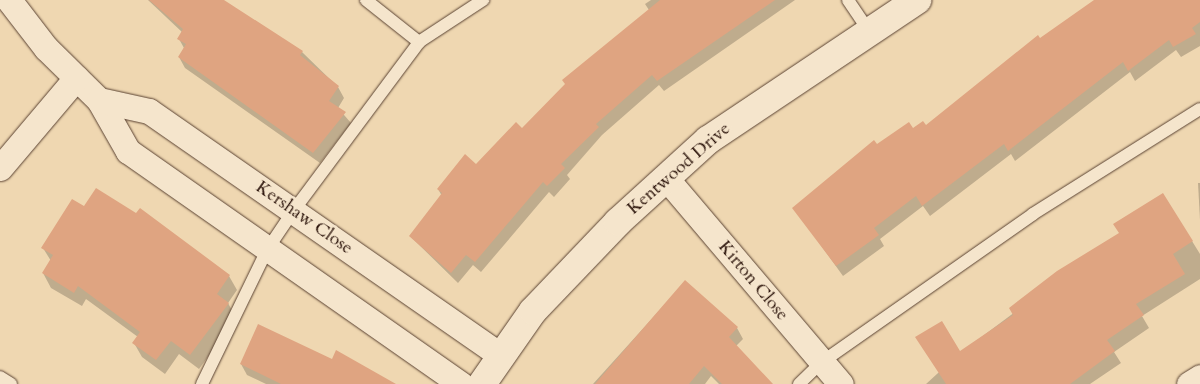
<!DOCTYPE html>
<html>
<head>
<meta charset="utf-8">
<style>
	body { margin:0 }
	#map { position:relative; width:1200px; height:384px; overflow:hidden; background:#efd7b1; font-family:Cardo,serif }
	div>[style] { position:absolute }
	.shadow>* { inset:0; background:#0003 }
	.building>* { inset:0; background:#dfa481 }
	.roads { filter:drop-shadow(0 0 1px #5a4232) drop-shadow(0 0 1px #5a4232) }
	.lane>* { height:12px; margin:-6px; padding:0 6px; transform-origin:6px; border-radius:6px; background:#f5e5cc }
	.street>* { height:25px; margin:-12.5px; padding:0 12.5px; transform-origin:12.5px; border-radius:12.5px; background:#f5e5cc }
	.secondary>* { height:28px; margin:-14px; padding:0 14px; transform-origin:14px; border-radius:14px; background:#f5e5cc }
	span { translate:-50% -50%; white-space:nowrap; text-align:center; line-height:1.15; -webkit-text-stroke:5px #f5e5cc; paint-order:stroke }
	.street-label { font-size:18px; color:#281007 }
</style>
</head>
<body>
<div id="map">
	<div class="shadow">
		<i style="clip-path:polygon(148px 0,222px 0,302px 52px,338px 87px,344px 98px,338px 108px,351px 123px,320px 163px,185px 68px,179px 57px,184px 48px,179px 39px,183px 33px)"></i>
		<i style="clip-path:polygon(651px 0,795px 0,664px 91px,659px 85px,602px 135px,567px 175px,570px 179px,554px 197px,549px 192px,481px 272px,473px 265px,458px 283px,410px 236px,442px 196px,438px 189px,477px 166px,522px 130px,649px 10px,645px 4px)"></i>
		<i style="clip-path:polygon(1096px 0,1200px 0,1200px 46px,1181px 57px,1176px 50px,1135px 81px,1130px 72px,1015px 161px,1011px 154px,930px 216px,923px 206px,880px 239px,884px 246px,843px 276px,794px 208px,877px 146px,926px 127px)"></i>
		<i style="clip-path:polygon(1198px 183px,1200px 183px,1200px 220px)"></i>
		<i style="clip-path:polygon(1163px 194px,1200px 254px,1200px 279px,1142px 316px,1149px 328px,1114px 352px,1121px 363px,1090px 384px,926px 384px,960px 353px,1120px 234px)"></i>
		<i style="clip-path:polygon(85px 208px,136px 215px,140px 209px,229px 276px,237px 290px,228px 303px,236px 318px,199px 369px,179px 354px,165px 374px,142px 357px,134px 343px,138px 337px,86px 299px,82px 306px,51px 288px,43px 273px,51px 261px,43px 248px)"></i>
		<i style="clip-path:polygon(685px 282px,737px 328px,743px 339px,736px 346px,770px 384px,719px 384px,711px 376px,705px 384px,593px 384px)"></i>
		<i style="clip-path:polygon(241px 364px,383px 384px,266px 384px,247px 375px)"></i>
	</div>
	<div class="building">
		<i style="clip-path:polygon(149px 0,224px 0,303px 51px,300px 55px,339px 86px,329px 101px,346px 112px,313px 153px,178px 57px,186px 44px,177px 39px,183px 29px)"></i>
		<i style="clip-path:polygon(660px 0,775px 0,657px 81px,652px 75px,596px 124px,599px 127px,561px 164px,565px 168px,547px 186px,543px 182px,475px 262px,466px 255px,451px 273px,409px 236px,442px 193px,437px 189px,465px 154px,476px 164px,516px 122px,522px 128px,565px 84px,562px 80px)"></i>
		<i style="clip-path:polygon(1094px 0,1200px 0,1200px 22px,1192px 28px,1196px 34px,1173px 47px,1169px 40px,1128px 71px,1123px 62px,1008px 151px,1004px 144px,922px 206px,916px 196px,874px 228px,879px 235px,836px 266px,792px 208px,874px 140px,877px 144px,909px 122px,913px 128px,923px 121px,926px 125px,1038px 35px,1040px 38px)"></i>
		<i style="clip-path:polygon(96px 188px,136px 213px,140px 208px,230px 275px,217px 294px,229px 303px,190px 355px,171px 341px,156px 360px,132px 343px,140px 332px,78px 286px,74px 293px,42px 273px,53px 255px,41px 248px,72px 199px,84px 206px)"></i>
		<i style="clip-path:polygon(1163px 193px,1193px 241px,1173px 254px,1185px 274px,1136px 304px,1144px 315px,1107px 340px,1115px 351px,1070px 384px,946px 384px,915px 337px,942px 321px,960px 351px,1013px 315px,1009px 308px,1057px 271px,1119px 233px,1113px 224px)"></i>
		<i style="clip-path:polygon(685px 280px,738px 327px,729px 337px,773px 384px,722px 384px,704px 366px,689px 384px,595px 384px)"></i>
		<i style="clip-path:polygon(258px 324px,332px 359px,336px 350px,396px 384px,281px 384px,240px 364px)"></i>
	</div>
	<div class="roads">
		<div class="lane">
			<i style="left:366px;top:0;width:68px;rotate:38.4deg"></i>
			<i style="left:848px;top:0;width:37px;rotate:56deg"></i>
			<i style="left:0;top:377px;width:13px;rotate:32deg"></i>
			<i style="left:202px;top:384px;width:149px;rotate:-64.1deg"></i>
			<i style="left:267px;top:250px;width:48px;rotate:-56deg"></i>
			<i style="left:294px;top:210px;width:209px;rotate:-53.3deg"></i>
			<i style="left:419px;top:42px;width:77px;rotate:-33.3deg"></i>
			<i style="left:799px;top:384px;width:32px;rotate:-44deg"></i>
			<i style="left:822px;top:362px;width:258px;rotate:-35deg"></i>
			<i style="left:1033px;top:214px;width:197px;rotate:-32.2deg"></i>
		</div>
		<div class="street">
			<i style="left:9px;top:0;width:61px;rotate:52.4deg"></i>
			<i style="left:46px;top:48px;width:74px;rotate:44.5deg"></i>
			<i style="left:99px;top:100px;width:59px;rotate:60.4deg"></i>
			<i style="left:128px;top:151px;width:406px;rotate:35deg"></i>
			<i style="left:99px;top:100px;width:51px;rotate:12.4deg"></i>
			<i style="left:149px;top:111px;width:427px;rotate:34.8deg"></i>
			<i style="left:0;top:168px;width:118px;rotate:-49.8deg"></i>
			<i style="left:666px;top:178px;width:270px;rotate:49.7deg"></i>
			<i style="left:1189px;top:384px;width:13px;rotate:-32deg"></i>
		</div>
		<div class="secondary">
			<i style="left:482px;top:384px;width:89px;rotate:-55.1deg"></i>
			<i style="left:533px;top:311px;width:123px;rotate:-46.3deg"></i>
			<i style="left:618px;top:222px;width:122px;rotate:-42.3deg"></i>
			<i style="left:708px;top:140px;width:252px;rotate:-33.8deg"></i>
		</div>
	</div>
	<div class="street-label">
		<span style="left:679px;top:169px;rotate:-41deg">Kentwood Drive</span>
		<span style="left:304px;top:218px;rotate:35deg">Kershaw Close</span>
		<span style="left:753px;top:281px;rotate:50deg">Kirton Close</span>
	</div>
</div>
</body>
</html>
